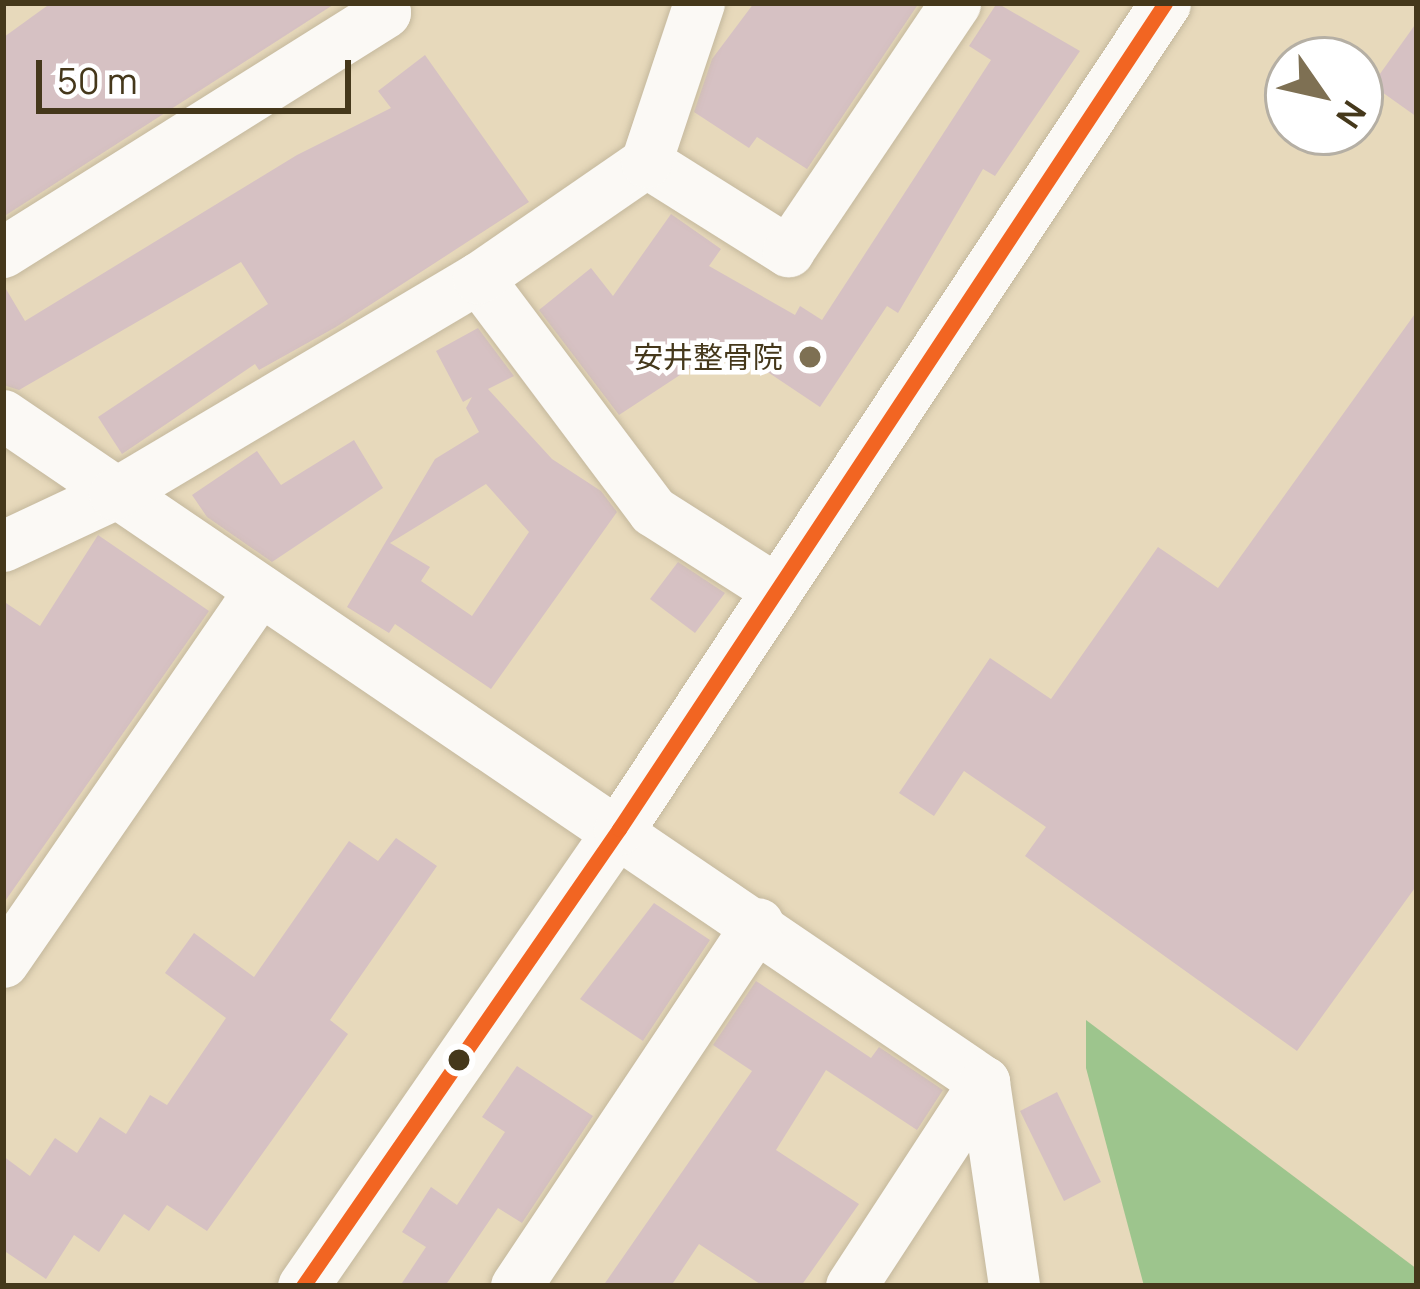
<!DOCTYPE html>
<html>
<head>
<meta charset="utf-8">
<style>
	body { margin:0 }
	#map { position:relative; width:1420px; height:1289px; overflow:hidden; background:#e7d9bb; font-family:Manrope,"Noto Sans JP",sans-serif }
	div>[style] { position:absolute }
	.forest>* { inset:0; background:#9dc58d }
	.building>* { inset:0; background:#d6c1c3 }
	.roads { filter:drop-shadow(0 0 3px #c4b89d) drop-shadow(0 0 3px #c4b89d) }
	.minor>* { height:51px; margin:-25.5px; padding:0 25.5px; transform-origin:25.5px; border-radius:25.5px; background:#fbf9f5 }
	.bus-1>* { height:15px; margin:-7.5px; padding:0 7.5px; transform-origin:7.5px; border-radius:7.5px; background:#f26522 }
	.dots>* { width:33px; height:33px; translate:-50% -50%; box-sizing:border-box; border:6px solid #fff; border-radius:50% }
	span { translate:-50% -50%; white-space:nowrap; text-align:center; line-height:1.15; -webkit-text-stroke:9px #fff; paint-order:stroke }
	.poi-label { font-size:30px; color:#45381b }
	.right { translate:-100% -50%; text-align:right }
	.frame { position:absolute; inset:0; border:6px solid #45381b; pointer-events:none }
	.north { position:absolute; left:1264px; top:36px; width:120px; height:120px; box-sizing:border-box; background:#fff; border:3px solid #b5afa4; border-radius:50%; rotate:124deg; font-size:33px; font-weight:700; line-height:48px; text-align:center; color:#45381b }
	.north::after { content:''; display:block; margin:auto; width:42px; height:54px; background:#7e7053; clip-path:polygon(50% 0,100% 100%,50% 72%,0 100%) }
	.scale { position:absolute; left:36px; top:60px; width:315px; height:54px; box-sizing:border-box; border:6px solid #45381b; border-top:0; padding-left:15px; font-size:36px; line-height:42px; white-space:nowrap; color:#45381b; -webkit-text-stroke:9px #fff; paint-order:stroke }
</style>
</head>
<body>
<div id="map">
	<div class="forest">
		<i style="clip-path:polygon(1086px 1020px,1417px 1269px,1417px 1286px,1144px 1286px,1086px 1068px)"></i>
	</div>
	<div class="building">
		<i style="clip-path:polygon(51px 3px,336px 3px,3px 217px,4px 37px)"></i>
		<i style="clip-path:polygon(754px 3px,919px 3px,807px 169px,757px 137px,749px 148px,694px 112px,712px 59px)"></i>
		<i style="clip-path:polygon(997px 3px,1080px 51px,995px 176px,983px 169px,898px 313px,887px 306px,820px 407px,745px 357px,737px 369px,712px 354px,619px 415px,539px 310px,591px 268px,613px 296px,671px 214px,721px 249px,709px 266px,795px 315px,800px 306px,822px 320px,991px 60px,969px 46px)"></i>
		<i style="clip-path:polygon(1417px 22px,1417px 117px,1372px 85px)"></i>
		<i style="clip-path:polygon(425px 55px,529px 202px,336px 327px,259px 370px,255px 364px,122px 454px,98px 417px,268px 304px,241px 262px,19px 390px,3px 385px,3px 284px,25px 321px,297px 155px,391px 108px,378px 91px)"></i>
		<i style="clip-path:polygon(1417px 311px,1417px 885px,1297px 1051px,1025px 856px,1046px 827px,964px 771px,934px 816px,899px 793px,990px 658px,1051px 699px,1158px 547px,1218px 588px)"></i>
		<i style="clip-path:polygon(evenodd,478px 328px,514px 376px,488px 389px,552px 459px,601px 491px,617px 512px,491px 689px,395px 624px,389px 633px,347px 607px,435px 459px,479px 432px,466px 408px,472px 397px,463px 402px,436px 351px,478px 328px,486px 484px,529px 532px,472px 616px,421px 581px,430px 567px,390px 543px,486px 484px)"></i>
		<i style="clip-path:polygon(354px 440px,383px 488px,272px 562px,207px 517px,192px 495px,257px 451px,281px 485px)"></i>
		<i style="clip-path:polygon(98px 535px,209px 611px,3px 904px,3px 601px,40px 626px)"></i>
		<i style="clip-path:polygon(678px 562px,725px 593px,695px 633px,650px 599px)"></i>
		<i style="clip-path:polygon(396px 838px,437px 866px,330px 1020px,348px 1034px,207px 1231px,167px 1205px,149px 1231px,124px 1214px,99px 1252px,74px 1235px,46px 1279px,3px 1250px,3px 1156px,30px 1176px,55px 1138px,77px 1153px,100px 1117px,126px 1134px,150px 1095px,167px 1105px,226px 1018px,165px 973px,194px 933px,254px 977px,349px 841px,378px 861px)"></i>
		<i style="clip-path:polygon(654px 903px,710px 940px,643px 1041px,580px 999px)"></i>
		<i style="clip-path:polygon(756px 981px,871px 1058px,879px 1047px,943px 1090px,917px 1130px,826px 1070px,776px 1150px,859px 1204px,801px 1286px,763px 1286px,699px 1244px,671px 1286px,603px 1286px,752px 1071px,713px 1045px)"></i>
		<i style="clip-path:polygon(517px 1066px,593px 1116px,522px 1223px,498px 1208px,445px 1286px,400px 1286px,426px 1247px,402px 1232px,431px 1187px,457px 1205px,505px 1132px,482px 1117px)"></i>
		<i style="clip-path:polygon(1057px 1092px,1101px 1182px,1064px 1201px,1020px 1111px)"></i>
	</div>
	<div class="roads">
		<div class="minor">
			<i style="left:646px;top:162px;width:168px;rotate:32.1deg"></i>
			<i style="left:788px;top:251px;width:299px;rotate:-56deg"></i>
			<i style="left:3px;top:252px;width:451px;rotate:-32.1deg"></i>
			<i style="left:385px;top:12px;width:10px;rotate:-119deg"></i>
			<i style="left:478px;top:278px;width:291px;rotate:53.1deg"></i>
			<i style="left:653px;top:511px;width:147px;rotate:32.5deg"></i>
			<i style="left:3px;top:415px;width:1186px;rotate:34.21deg"></i>
			<i style="left:984px;top:1082px;width:206px;rotate:81.6deg"></i>
			<i style="left:3px;top:546px;width:123px;rotate:-25.1deg"></i>
			<i style="left:114px;top:494px;width:423px;rotate:-30.7deg"></i>
			<i style="left:478px;top:278px;width:204px;rotate:-34.6deg"></i>
			<i style="left:646px;top:162px;width:168px;rotate:-71.6deg"></i>
			<i style="left:3px;top:962px;width:452px;rotate:-55.4deg"></i>
			<i style="left:303px;top:1286px;width:556px;rotate:-55.34deg"></i>
			<i style="left:619px;top:829px;width:990px;rotate:-56.53deg"></i>
			<i style="left:516px;top:1286px;width:436px;rotate:-56.3deg"></i>
			<i style="left:851px;top:1286px;width:244px;rotate:-56.9deg"></i>
		</div>
	</div>
	<div class="bus-1">
		<i style="left:303px;top:1286px;width:556px;rotate:-55.34deg"></i>
		<i style="left:619px;top:829px;width:990px;rotate:-56.53deg"></i>
	</div>
	<div class="dots">
		<i style="left:810px;top:357px;background:#7e7053"></i>
		<i style="left:459px;top:1060px;background:#45381b"></i>
	</div>
	<div class="poi-label">
		<span class="right" style="left:783px;top:357px">安井整骨院</span>
	</div>
	<div class="frame"></div>
	<div class="north">N</div>
	<div class="scale">50 m</div>
</div>
</body>
</html>
